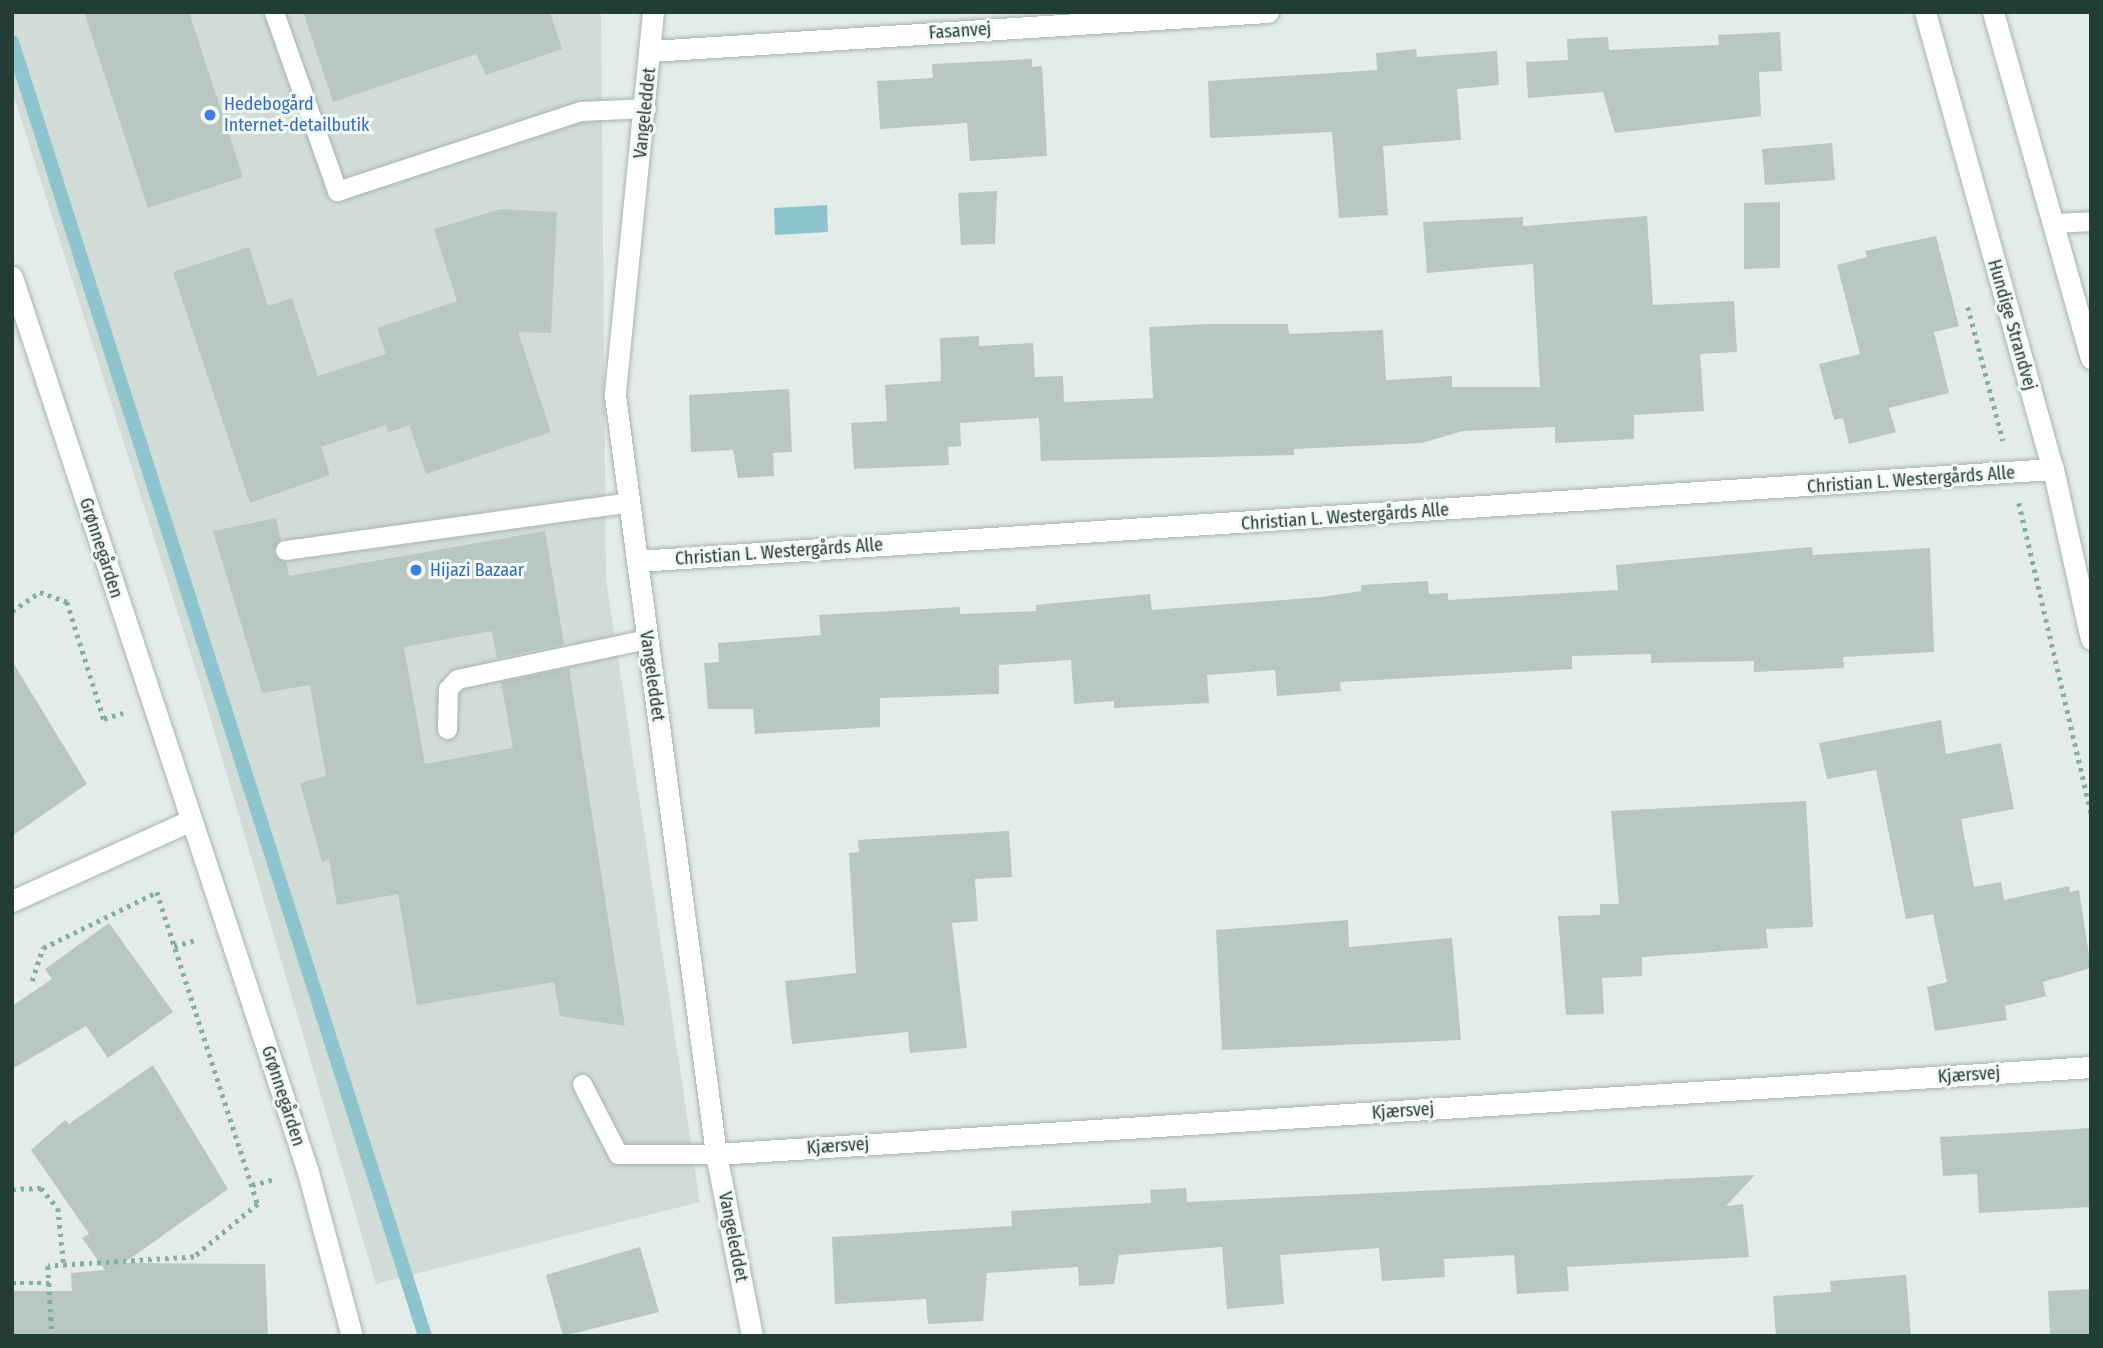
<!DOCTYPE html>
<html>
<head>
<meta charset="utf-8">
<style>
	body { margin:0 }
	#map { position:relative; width:2103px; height:1348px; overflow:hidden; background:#e3ece8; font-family:"Fira Sans Condensed",sans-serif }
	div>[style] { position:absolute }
	.built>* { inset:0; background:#d1dcd7 }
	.water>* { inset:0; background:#8ec4ce }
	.stream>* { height:14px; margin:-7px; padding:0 7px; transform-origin:7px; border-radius:7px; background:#8ec4ce }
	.building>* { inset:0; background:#b8c7c1 }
	.path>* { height:4.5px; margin-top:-2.25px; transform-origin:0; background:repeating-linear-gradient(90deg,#85aea1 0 3.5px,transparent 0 8.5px) }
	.roads { filter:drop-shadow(0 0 2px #a6b4af) drop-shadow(0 0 2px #a6b4af) }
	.service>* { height:19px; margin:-9.5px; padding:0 9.5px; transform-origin:9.5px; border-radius:9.5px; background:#fff }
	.minor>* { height:21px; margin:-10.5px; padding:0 10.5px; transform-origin:10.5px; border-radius:10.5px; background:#fff }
	.secondary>* { height:21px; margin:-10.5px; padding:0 10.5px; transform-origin:10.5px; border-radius:10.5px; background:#fff }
	.dots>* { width:19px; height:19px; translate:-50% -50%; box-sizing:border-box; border:4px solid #f3f9f6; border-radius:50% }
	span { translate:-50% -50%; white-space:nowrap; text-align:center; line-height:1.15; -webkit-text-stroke:6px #f3f9f6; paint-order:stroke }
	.street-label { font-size:18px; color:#243c36 }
	.shop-label { font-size:18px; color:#366cbe }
	.left { translate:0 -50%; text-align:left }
	.frame { position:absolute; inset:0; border:14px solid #243c36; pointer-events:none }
</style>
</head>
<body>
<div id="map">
	<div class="built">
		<i style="clip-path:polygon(12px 12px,601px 12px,606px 578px,700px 1202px,376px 1284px,200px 683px,12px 90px)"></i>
	</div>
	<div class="water">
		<i style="clip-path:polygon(827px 205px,828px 232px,775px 235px,774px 208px)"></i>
	</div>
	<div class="stream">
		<i style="left:12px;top:42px;width:1358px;rotate:72.3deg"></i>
	</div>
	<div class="building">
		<i style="clip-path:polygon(84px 12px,189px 12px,243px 177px,148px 208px)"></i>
		<i style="clip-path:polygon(303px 12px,550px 12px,562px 49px,486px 75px,476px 54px,333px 102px)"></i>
		<i style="clip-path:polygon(1780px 32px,1782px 71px,1759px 72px,1761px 116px,1615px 133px,1603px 92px,1528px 98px,1526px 62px,1568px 60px,1567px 39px,1608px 37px,1609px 50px,1719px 45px,1718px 35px)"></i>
		<i style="clip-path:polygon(1416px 49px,1417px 57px,1497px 51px,1499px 85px,1457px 89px,1461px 140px,1383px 146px,1388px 215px,1339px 218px,1332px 132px,1210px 138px,1208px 81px,1377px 70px,1376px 53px)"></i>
		<i style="clip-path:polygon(1032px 59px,1032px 67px,1042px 66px,1047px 156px,970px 161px,967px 123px,880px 129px,877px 81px,933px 78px,932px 64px)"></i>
		<i style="clip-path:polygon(1832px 143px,1835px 180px,1765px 185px,1762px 149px)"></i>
		<i style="clip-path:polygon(997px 191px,995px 244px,961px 245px,958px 193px)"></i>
		<i style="clip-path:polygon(1780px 202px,1780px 268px,1744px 269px,1744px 203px)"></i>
		<i style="clip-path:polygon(501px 209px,557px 212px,551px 333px,518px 332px,551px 432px,426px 474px,409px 425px,388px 433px,386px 425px,321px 447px,330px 475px,250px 503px,173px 272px,249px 247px,268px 306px,292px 298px,318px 376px,386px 354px,377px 328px,457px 301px,434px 229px)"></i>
		<i style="clip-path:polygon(1647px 216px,1653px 305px,1734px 301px,1737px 352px,1700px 354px,1704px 411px,1634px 415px,1634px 439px,1555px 443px,1555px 427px,1463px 431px,1422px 443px,1294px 449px,1294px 455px,1041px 461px,1039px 418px,960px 423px,961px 446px,948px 447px,949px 465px,854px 469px,851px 423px,887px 421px,885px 385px,941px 381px,940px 338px,979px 336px,979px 346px,1033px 343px,1035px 377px,1063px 376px,1064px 402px,1153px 398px,1149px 327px,1209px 324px,1288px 324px,1289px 334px,1383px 330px,1386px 380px,1452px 376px,1452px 387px,1540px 387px,1533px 264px,1427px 273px,1423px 222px,1523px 217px,1523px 226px)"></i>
		<i style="clip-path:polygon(1936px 236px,1959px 326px,1934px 332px,1949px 393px,1889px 408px,1896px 432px,1849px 444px,1843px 418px,1834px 420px,1819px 364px,1860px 354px,1837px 265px,1867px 257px,1865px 251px)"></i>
		<i style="clip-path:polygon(789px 389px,792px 452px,773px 453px,774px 476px,738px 478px,733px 450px,691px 452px,689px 395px)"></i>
		<i style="clip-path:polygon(276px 518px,281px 539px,273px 552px,286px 562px,289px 576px,545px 531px,564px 644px,497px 658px,492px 631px,404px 647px,425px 764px,513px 748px,501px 682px,569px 668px,625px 1026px,560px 1016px,554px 982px,417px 1005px,398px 894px,337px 905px,329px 860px,322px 862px,300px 783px,326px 776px,310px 685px,262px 693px,213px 531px)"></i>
		<i style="clip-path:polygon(1812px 547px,1813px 555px,1930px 548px,1934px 652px,1843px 657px,1844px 668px,1754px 672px,1754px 661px,1651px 663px,1651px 654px,1572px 656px,1572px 669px,1340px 682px,1341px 691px,1277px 696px,1275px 670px,1207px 675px,1209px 703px,1114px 708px,1114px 701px,1074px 704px,1071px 660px,999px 665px,999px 694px,880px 698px,880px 727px,755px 734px,753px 709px,708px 709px,704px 663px,719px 662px,718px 643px,821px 635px,819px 615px,960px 607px,960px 614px,1036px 611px,1036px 605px,1150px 594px,1152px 610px,1322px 597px,1361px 591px,1361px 585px,1428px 581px,1429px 594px,1448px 593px,1448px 600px,1618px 590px,1616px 565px)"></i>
		<i style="clip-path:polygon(12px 661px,87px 784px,12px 836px)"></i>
		<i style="clip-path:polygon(1941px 720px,1946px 754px,2001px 743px,2014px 809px,1961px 819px,1974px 887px,2001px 882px,2004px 900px,2069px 886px,2070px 892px,2079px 890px,2091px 968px,2043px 982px,2046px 996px,2005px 1006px,2007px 1020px,1935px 1031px,1927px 987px,1947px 982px,1933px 914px,1906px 919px,1876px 770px,1827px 779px,1819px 743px)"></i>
		<i style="clip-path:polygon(1806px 801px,1813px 927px,1766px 929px,1768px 948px,1642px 957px,1642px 976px,1602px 978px,1604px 1014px,1566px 1015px,1558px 916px,1600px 915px,1600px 904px,1619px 904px,1611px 811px)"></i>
		<i style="clip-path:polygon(1009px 831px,1012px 877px,975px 879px,978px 921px,952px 923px,967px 1048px,910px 1053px,908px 1032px,792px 1044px,785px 981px,856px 973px,849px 853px,859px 852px,858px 840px)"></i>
		<i style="clip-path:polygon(1348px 920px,1349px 947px,1452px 938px,1461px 1040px,1222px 1050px,1216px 930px)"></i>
		<i style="clip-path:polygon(109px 923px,173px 1012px,108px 1058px,86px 1026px,12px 1069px,12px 1006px,52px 979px,45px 969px)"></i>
		<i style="clip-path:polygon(153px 1065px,228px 1189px,124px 1263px,265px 1264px,268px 1336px,12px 1336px,12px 1291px,72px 1291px,71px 1273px,105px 1270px,82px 1238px,89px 1234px,31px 1150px,65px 1120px,69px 1124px)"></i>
		<i style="clip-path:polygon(2091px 1128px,2091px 1207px,1979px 1213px,1977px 1174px,1943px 1176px,1940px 1137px)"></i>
		<i style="clip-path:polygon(1755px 1175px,1726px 1206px,1743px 1204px,1749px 1257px,1567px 1267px,1569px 1291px,1517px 1294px,1514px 1255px,1444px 1259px,1445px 1277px,1382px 1281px,1379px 1248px,1280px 1255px,1284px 1304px,1227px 1309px,1222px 1247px,1119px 1255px,1114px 1284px,1079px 1286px,1078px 1267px,987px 1273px,983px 1321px,928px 1324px,926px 1299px,835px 1304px,832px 1237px,1012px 1226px,1011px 1211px,1151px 1203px,1150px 1190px,1186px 1188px,1187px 1202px)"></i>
		<i style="clip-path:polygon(640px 1247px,659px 1312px,563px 1336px,546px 1275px)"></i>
		<i style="clip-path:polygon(1906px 1275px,1911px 1336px,1776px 1336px,1773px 1296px,1831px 1292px,1830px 1281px)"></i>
		<i style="clip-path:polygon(2091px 1289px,2091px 1336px,2050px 1336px,2048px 1291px)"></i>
	</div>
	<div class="path">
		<i style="left:1968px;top:307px;width:138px;rotate:75.3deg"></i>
		<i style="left:2019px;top:503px;width:318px;rotate:76.9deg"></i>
		<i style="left:12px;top:611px;width:34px;rotate:-34deg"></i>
		<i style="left:40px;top:592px;width:29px;rotate:20deg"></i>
		<i style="left:67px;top:602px;width:123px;rotate:72.5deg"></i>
		<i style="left:104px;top:719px;width:20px;rotate:-18deg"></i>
		<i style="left:174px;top:946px;width:24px;rotate:-15deg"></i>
		<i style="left:32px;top:981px;width:35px;rotate:-72deg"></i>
		<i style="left:43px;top:948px;width:127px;rotate:-26.2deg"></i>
		<i style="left:157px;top:892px;width:328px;rotate:72.1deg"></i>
		<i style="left:258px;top:1204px;width:83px;rotate:140.4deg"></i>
		<i style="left:194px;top:1257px;width:146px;rotate:176.5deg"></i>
		<i style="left:48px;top:1266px;width:70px;rotate:86.7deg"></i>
		<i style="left:252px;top:1185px;width:24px;rotate:-15deg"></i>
		<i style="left:12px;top:1189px;width:29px;rotate:-2deg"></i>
		<i style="left:41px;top:1188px;width:26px;rotate:50deg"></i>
		<i style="left:58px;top:1208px;width:58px;rotate:84.1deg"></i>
		<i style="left:12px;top:1283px;width:37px"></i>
	</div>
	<div class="roads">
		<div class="service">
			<i style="left:274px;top:12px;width:190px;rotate:70.6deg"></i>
			<i style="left:337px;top:191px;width:257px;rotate:-18.2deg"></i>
			<i style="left:581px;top:111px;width:65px;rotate:-2.6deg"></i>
			<i style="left:2055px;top:223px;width:36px;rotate:-3deg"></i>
			<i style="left:285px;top:550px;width:347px;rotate:-7.9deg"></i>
			<i style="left:447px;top:729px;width:40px;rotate:-88.6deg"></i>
			<i style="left:448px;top:689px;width:13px;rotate:-48deg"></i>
			<i style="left:457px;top:679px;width:194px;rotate:-11.9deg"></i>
			<i style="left:582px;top:1084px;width:79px;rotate:62.8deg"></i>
			<i style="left:618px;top:1154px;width:98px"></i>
		</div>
		<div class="minor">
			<i style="left:653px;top:12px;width:385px;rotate:95.7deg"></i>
			<i style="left:615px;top:395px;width:766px;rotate:82.42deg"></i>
			<i style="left:716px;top:1154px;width:186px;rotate:78.8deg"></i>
			<i style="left:651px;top:51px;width:618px;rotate:-3.62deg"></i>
			<i style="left:12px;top:277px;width:943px;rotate:71.7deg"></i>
			<i style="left:308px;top:1172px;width:170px;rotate:75deg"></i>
			<i style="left:637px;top:561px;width:1419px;rotate:-3.72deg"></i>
			<i style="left:12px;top:901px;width:196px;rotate:-24.3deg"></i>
			<i style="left:716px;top:1154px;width:1378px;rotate:-3.62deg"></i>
		</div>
		<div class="secondary">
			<i style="left:1925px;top:12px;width:475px;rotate:74.4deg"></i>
			<i style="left:2053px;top:469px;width:174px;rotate:77.4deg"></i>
			<i style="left:1993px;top:12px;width:360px;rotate:74.2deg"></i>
		</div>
	</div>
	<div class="dots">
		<i style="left:210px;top:115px;background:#3f7fe0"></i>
		<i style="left:416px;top:570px;background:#3f7fe0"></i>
	</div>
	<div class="street-label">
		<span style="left:960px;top:31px;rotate:-4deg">Fasanvej</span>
		<span style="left:645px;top:113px;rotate:-84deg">Vangeleddet</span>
		<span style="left:2012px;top:325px;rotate:74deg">Hundige Strandvej</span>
		<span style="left:1911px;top:480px;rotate:-4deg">Christian L. Westergårds Alle</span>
		<span style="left:1345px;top:517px;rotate:-4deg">Christian L. Westergårds Alle</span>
		<span style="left:101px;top:548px;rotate:72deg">Grønnegården</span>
		<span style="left:779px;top:552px;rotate:-4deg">Christian L. Westergårds Alle</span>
		<span style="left:652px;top:676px;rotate:82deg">Vangeleddet</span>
		<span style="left:1969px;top:1075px;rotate:-4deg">Kjærsvej</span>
		<span style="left:283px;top:1096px;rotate:72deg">Grønnegården</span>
		<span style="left:1403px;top:1111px;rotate:-4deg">Kjærsvej</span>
		<span style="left:838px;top:1146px;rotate:-4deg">Kjærsvej</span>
		<span style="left:733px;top:1237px;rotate:79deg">Vangeleddet</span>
	</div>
	<div class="shop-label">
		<span class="left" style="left:224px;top:115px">Hedebogård<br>Internet-detailbutik</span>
		<span class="left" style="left:430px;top:570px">Hijazi Bazaar</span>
	</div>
	<div class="frame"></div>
</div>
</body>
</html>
